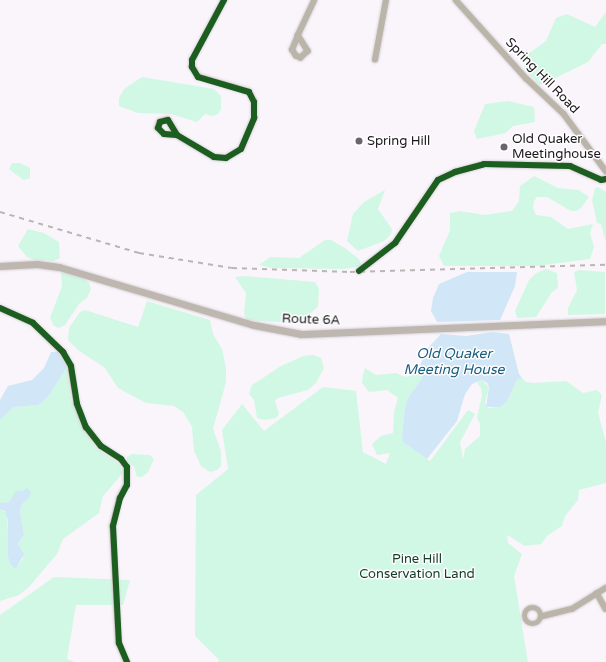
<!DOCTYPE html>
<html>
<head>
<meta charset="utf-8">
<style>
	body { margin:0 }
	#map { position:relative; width:606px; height:662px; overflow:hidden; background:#f9f5fb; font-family:"Varela Round",sans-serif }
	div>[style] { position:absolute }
	.green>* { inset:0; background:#d1f8e4 }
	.water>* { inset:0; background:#d1e6f6 }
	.roads { filter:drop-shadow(0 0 1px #d6d2d7) drop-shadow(0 0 1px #d6d2d7) }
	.minor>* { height:5.5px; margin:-2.75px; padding:0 2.75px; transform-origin:2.75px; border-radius:2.75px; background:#bbb4a8 }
	.minor>.ring { margin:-2.75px; padding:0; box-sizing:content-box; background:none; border:5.5px solid #bbb4a8; border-radius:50% }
	.major>* { height:7px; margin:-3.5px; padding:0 3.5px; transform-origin:3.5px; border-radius:3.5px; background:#beb7b0 }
	.rail>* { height:1.5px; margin-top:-0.75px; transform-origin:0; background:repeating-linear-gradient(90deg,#bcb5b4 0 5px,transparent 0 10px) }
	.cycleway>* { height:6px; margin:-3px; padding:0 3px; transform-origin:3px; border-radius:3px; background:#1b5e20 }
	.dots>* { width:11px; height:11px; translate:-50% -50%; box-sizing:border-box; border:2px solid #fff; border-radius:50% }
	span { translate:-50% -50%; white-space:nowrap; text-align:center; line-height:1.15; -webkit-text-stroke:3px #fff; paint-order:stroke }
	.street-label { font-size:13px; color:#1d181e }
	.poi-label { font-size:13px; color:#1d181e }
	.left { translate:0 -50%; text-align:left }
	.park-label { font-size:13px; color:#143b28 }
	.water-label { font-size:14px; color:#1c5e7e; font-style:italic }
</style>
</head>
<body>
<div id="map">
	<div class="green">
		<i style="clip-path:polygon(606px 12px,606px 44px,602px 44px,588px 62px,543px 84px,539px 85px,528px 73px,524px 67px,525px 56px,546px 41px,556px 18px,567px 14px,595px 27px)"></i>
		<i style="clip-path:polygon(142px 77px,214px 89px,221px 96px,221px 109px,218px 114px,213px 116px,205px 114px,197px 122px,171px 114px,138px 113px,119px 106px,119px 98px,124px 89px)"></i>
		<i style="clip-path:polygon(508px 101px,534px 107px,535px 122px,513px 126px,506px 133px,477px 139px,474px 131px,485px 104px)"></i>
		<i style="clip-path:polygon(12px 163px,20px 163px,30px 168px,30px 178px,24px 180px,15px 174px,9px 169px)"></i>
		<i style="clip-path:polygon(534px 176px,558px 188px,579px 190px,589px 197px,580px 209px,576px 211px,571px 211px,547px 197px,537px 197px,534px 201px,533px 208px,536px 215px,551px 217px,568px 229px,593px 224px,590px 233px,594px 247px,590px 259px,537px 266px,444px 266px,439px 256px,450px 230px,450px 213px,460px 211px,485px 215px,512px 211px,519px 201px,520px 186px)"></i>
		<i style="clip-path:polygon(598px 187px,606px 192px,606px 242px,601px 224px,597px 223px,592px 200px,595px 188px)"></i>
		<i style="clip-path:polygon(385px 190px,378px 209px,392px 229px,391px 234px,384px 241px,358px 251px,347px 241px,353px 214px,364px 202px)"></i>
		<i style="clip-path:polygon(28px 229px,44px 233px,59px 242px,60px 258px,54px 261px,34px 260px,27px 257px,18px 246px)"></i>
		<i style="clip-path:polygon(325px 240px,331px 240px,345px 248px,359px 259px,362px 266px,344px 269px,272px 268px,259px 265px,270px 257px,299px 258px)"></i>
		<i style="clip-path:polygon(546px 269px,557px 273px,558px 288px,552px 292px,536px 317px,517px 318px,515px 311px,529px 280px,536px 273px)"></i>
		<i style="clip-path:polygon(579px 270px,605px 272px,605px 314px,568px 315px,568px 308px,577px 290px,574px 272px)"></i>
		<i style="clip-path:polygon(64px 272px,84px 279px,89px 283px,91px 289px,87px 298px,79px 304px,65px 325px,59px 328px,54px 326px,50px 318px,62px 286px,61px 273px)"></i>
		<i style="clip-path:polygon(244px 276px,315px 282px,319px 289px,318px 306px,306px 318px,296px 323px,247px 320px,244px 314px,246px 293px,235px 277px)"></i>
		<i style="clip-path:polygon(147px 301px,210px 320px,213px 334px,222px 349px,226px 368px,226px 382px,213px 429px,221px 451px,221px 466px,217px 470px,210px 472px,201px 466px,194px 451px,192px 427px,183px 412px,174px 406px,146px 403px,118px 388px,105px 368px,78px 350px,68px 340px,69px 328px,80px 312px,85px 310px,138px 327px)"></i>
		<i style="clip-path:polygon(313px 355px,321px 358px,324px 368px,316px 383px,308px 390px,278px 398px,275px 401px,279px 414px,276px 418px,264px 420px,257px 418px,254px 400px,249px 394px,252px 385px,281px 366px,303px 356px)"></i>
		<i style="clip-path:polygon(420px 365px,423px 371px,421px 380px,409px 396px,405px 407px,402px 435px,403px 442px,430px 461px,468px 410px,475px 414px,460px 442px,463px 459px,465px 449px,480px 436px,480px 424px,477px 418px,482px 395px,481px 388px,477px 383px,482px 380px,489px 387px,485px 403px,488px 408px,500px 407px,506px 403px,517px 380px,522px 378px,526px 382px,534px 383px,566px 381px,583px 393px,597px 390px,602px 395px,598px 413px,606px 442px,606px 483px,579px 490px,578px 500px,565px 516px,562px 526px,548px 535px,541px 544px,525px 546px,507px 535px,508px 543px,522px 554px,514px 576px,528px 662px,218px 662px,219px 660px,195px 636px,196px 495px,228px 469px,222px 430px,242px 404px,264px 431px,323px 387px,356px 391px,363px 452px,386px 464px,390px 453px,377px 455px,372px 444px,381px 436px,393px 433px,394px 412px,398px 398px,387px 390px,369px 392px,362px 383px,363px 375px,365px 368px,376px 375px,396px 373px,405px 377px,413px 375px)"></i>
		<i style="clip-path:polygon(67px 367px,71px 399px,82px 428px,97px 449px,119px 464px,123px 473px,103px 496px,99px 513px,63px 539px,57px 554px,29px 587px,19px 595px,0 601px,0 509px,7px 513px,9px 551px,16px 569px,23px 558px,18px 544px,24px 535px,20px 512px,21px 506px,25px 502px,27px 488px,9px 502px,0 503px,0 420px,14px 407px,38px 405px,48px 397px)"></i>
		<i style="clip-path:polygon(132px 454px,150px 455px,154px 459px,148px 472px,142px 477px,137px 477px,134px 467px,127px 461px,127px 457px)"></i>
		<i style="clip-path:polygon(54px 577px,130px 580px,123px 605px,76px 605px,67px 659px,75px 662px,0 662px,0 615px)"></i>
	</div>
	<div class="water">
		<i style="clip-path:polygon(467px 272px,517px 272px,515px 286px,500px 320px,437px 322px,431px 311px,433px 298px,439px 284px)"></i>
		<i style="clip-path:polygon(493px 332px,509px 334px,519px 374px,522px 378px,517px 380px,506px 403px,500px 407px,486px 407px,489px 387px,487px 383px,482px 380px,472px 384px,465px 394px,457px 421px,427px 459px,403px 442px,402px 435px,405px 407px,409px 396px,421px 380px,423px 371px,420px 365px,428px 348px,441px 334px,466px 336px)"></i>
		<i style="clip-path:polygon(51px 352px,58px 352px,67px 367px,48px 397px,38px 405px,14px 407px,0 420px,0 400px,8px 386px,32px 380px,44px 368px)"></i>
		<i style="clip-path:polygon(27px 488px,31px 492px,29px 497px,21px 506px,20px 512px,24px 535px,18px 544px,24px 554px,16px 569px,11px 565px,8px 557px,8px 520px,5px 511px,0 509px,0 503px,9px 502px,16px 491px,22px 491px)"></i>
	</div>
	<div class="roads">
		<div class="minor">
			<i style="left:456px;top:0;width:106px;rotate:48.1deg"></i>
			<i style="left:527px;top:79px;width:51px;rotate:43.4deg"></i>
			<i style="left:564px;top:114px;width:71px;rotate:53.6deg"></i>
			<i style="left:298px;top:35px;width:19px;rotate:58deg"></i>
			<i style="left:308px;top:51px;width:10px;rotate:135deg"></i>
			<i style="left:301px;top:58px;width:5px;rotate:-158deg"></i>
			<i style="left:296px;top:56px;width:7px;rotate:-124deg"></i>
			<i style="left:292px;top:50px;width:16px;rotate:-68deg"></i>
			<i style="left:298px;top:35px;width:38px;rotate:-65deg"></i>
			<i style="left:375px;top:60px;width:61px;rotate:-79.6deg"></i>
			<i style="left:177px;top:135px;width:17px;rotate:-121deg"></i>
			<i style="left:168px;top:120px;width:8px;rotate:166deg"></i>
			<i style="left:160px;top:122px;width:6px;rotate:108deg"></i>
			<i style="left:158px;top:128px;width:8px;rotate:45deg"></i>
			<i style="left:164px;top:134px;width:13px;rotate:4deg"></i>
			<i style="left:177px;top:135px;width:43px;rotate:30.7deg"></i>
			<i style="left:214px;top:157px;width:12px;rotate:5deg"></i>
			<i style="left:226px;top:158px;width:17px;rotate:-31deg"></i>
			<i style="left:241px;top:149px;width:34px;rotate:-67deg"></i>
			<i style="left:254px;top:118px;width:16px;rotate:-90deg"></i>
			<i style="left:254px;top:102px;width:11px;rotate:-117deg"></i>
			<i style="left:249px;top:92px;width:53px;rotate:-163.6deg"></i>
			<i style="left:198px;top:77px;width:12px;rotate:-121deg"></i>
			<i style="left:192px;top:67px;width:7px;rotate:-90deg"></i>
			<i style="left:192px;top:60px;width:68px;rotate:-61.9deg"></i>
			<i style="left:359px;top:271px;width:46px;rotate:-37.9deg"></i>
			<i style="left:395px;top:243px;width:76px;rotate:-55.7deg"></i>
			<i style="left:438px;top:180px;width:19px;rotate:-25deg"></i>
			<i style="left:455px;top:172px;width:30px;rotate:-15deg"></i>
			<i style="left:484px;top:164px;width:86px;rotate:1.3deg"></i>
			<i style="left:570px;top:166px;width:34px;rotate:24deg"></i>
			<i style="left:601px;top:180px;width:5px;rotate:-11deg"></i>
			<i style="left:0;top:308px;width:36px;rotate:24deg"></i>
			<i style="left:33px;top:323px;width:42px;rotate:44deg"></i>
			<i style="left:63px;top:352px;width:16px;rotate:60deg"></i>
			<i style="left:71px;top:366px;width:38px;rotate:81deg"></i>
			<i style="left:77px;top:404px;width:25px;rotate:69deg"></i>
			<i style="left:86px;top:427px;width:24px;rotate:52deg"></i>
			<i style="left:101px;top:446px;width:24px;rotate:33deg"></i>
			<i style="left:121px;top:459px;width:10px;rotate:53deg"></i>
			<i style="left:127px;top:467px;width:18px;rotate:90deg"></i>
			<i style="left:127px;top:485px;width:15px;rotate:118deg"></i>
			<i style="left:120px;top:498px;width:29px;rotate:104deg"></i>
			<i style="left:113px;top:526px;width:117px;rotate:87.1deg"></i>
			<i style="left:119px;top:643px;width:21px;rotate:67deg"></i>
			<i style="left:597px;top:593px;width:18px;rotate:61deg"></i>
			<i class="ring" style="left:525px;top:608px;width:10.5px;height:10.5px"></i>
			<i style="left:543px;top:616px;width:30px;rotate:-14deg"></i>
			<i style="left:572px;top:609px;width:40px;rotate:-32deg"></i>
		</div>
		<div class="major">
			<i style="left:0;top:266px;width:37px;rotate:-3deg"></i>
			<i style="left:37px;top:264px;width:22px;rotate:8deg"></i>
			<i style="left:59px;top:267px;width:203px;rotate:16.6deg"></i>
			<i style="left:254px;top:325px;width:48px;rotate:10.8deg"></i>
			<i style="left:301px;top:334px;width:305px;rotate:-2.4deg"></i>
		</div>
	</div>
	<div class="rail">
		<i style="left:0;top:212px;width:145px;rotate:16.4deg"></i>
		<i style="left:139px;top:253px;width:94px;rotate:9.2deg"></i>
		<i style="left:232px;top:268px;width:118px;rotate:1.9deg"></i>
		<i style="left:350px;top:272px;width:256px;rotate:-1.6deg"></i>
	</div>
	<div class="cycleway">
		<i style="left:177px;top:135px;width:17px;rotate:-121deg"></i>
		<i style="left:168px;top:120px;width:8px;rotate:166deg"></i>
		<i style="left:160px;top:122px;width:6px;rotate:108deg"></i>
		<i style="left:158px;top:128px;width:8px;rotate:45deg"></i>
		<i style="left:164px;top:134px;width:13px;rotate:4deg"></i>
		<i style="left:177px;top:135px;width:43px;rotate:30.7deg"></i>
		<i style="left:214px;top:157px;width:12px;rotate:5deg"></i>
		<i style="left:226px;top:158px;width:17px;rotate:-31deg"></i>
		<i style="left:241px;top:149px;width:34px;rotate:-67deg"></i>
		<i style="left:254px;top:118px;width:16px;rotate:-90deg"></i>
		<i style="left:254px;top:102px;width:11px;rotate:-117deg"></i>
		<i style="left:249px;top:92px;width:53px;rotate:-163.6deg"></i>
		<i style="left:198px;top:77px;width:12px;rotate:-121deg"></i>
		<i style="left:192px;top:67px;width:7px;rotate:-90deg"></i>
		<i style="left:192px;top:60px;width:68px;rotate:-61.9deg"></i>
		<i style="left:359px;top:271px;width:46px;rotate:-37.9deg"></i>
		<i style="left:395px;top:243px;width:76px;rotate:-55.7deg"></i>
		<i style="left:438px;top:180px;width:19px;rotate:-25deg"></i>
		<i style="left:455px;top:172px;width:30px;rotate:-15deg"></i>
		<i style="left:484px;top:164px;width:86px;rotate:1.3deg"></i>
		<i style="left:570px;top:166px;width:34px;rotate:24deg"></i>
		<i style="left:601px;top:180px;width:5px;rotate:-11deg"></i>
		<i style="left:0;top:308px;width:36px;rotate:24deg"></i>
		<i style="left:33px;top:323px;width:42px;rotate:44deg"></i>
		<i style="left:63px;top:352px;width:16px;rotate:60deg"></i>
		<i style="left:71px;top:366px;width:38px;rotate:81deg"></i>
		<i style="left:77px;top:404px;width:25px;rotate:69deg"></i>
		<i style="left:86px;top:427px;width:24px;rotate:52deg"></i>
		<i style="left:101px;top:446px;width:24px;rotate:33deg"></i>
		<i style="left:121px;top:459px;width:10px;rotate:53deg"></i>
		<i style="left:127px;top:467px;width:18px;rotate:90deg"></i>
		<i style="left:127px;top:485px;width:15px;rotate:118deg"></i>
		<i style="left:120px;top:498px;width:29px;rotate:104deg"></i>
		<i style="left:113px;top:526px;width:117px;rotate:87.1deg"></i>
		<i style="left:119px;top:643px;width:21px;rotate:67deg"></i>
	</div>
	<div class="dots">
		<i style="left:359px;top:141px;background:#6a656b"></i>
		<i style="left:504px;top:147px;background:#6a656b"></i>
	</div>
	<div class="street-label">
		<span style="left:542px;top:76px;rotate:46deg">Spring Hill Road</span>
		<span style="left:311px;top:320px;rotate:2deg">Route 6A</span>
	</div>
	<div class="poi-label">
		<span class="left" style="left:512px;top:147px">Old Quaker<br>Meetinghouse</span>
		<span class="left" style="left:367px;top:141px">Spring Hill</span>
	</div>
	<div class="park-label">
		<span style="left:417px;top:567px">Pine Hill<br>Conservation Land</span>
	</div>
	<div class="water-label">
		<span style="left:454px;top:362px">Old Quaker<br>Meeting House</span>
	</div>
</div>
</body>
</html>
